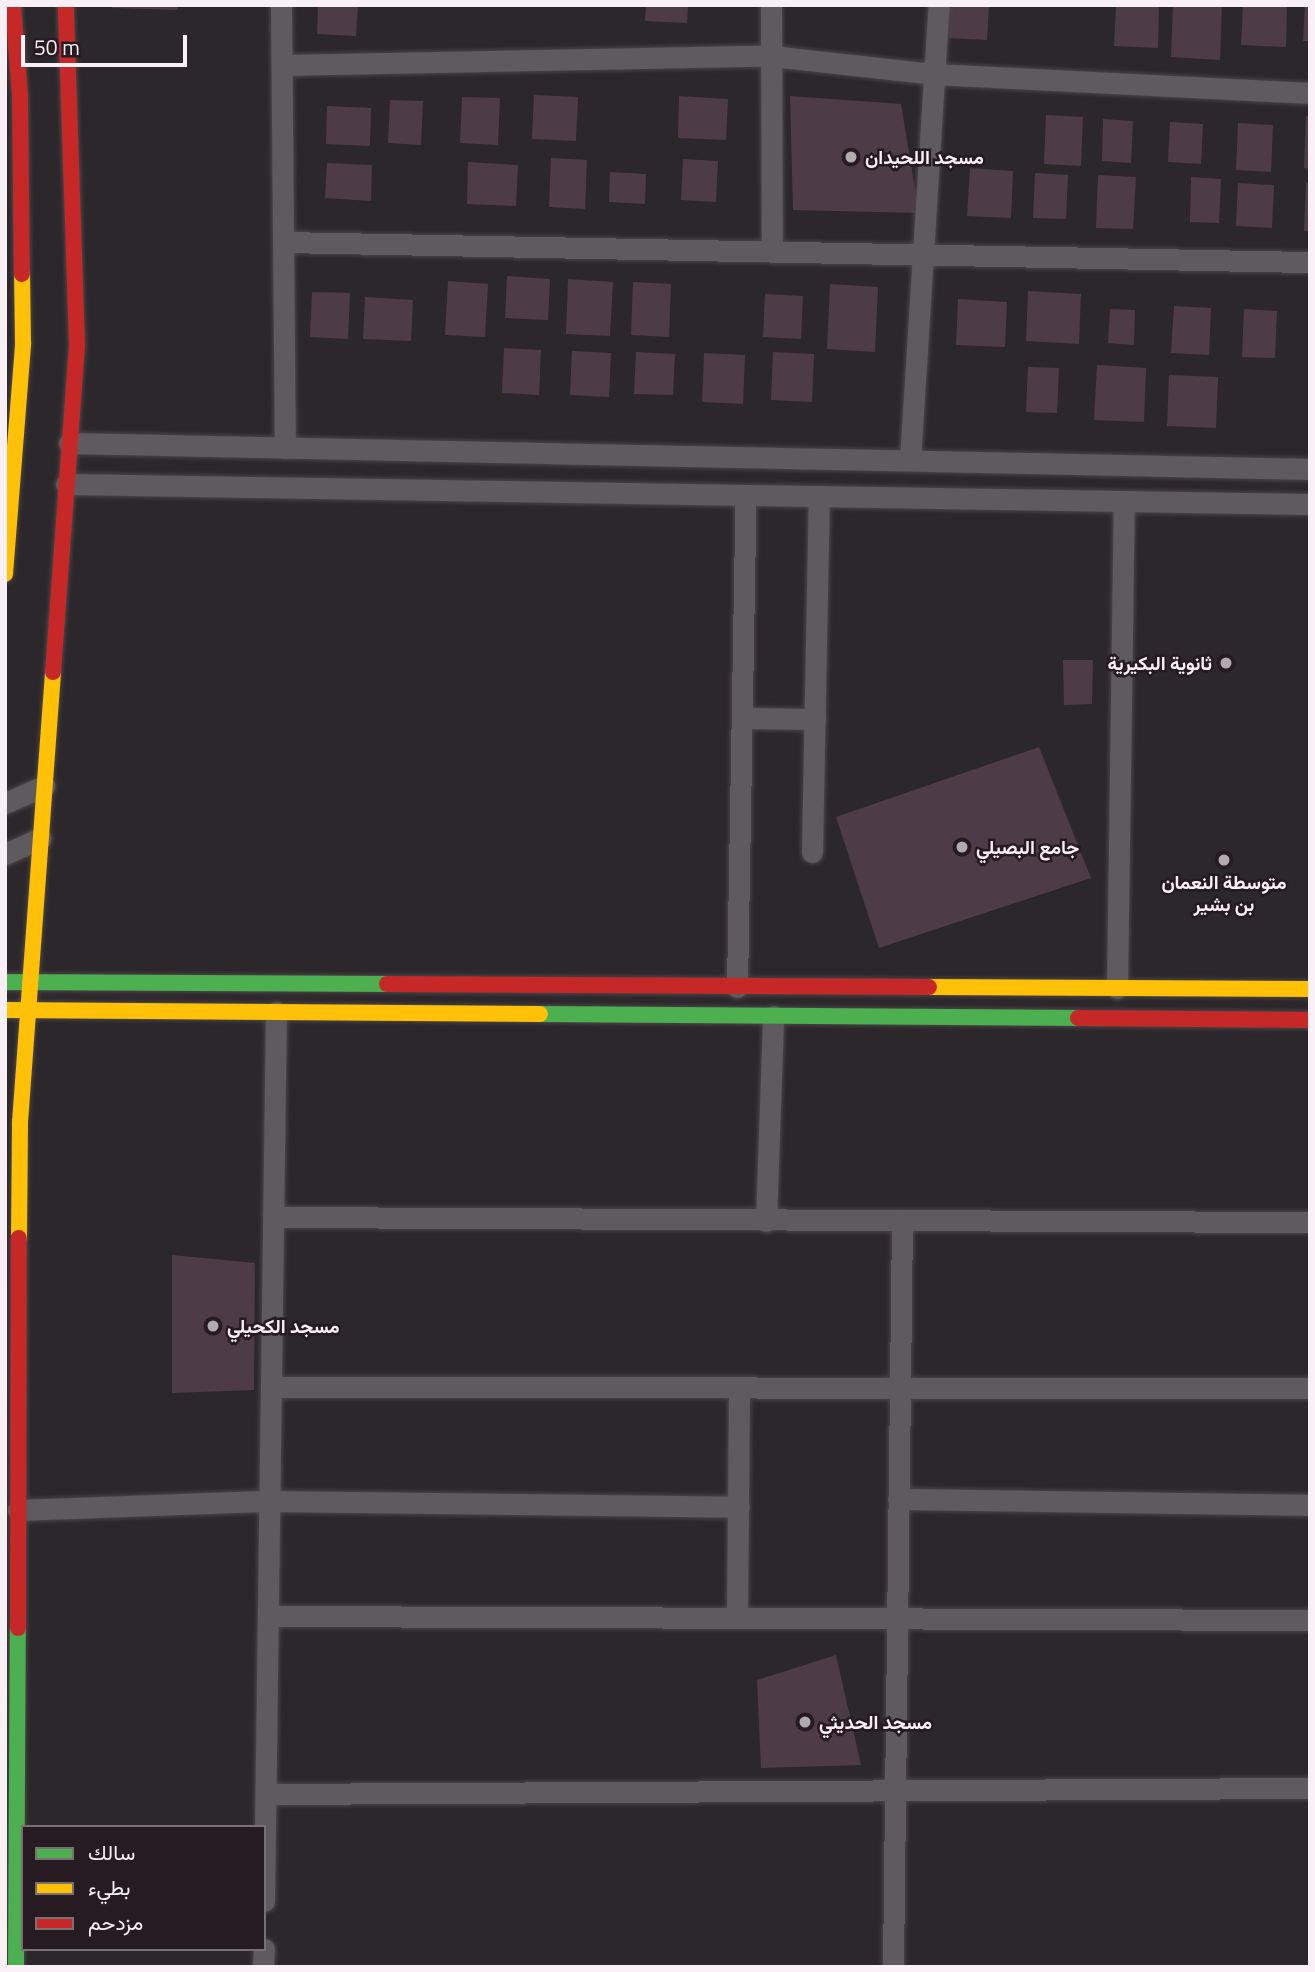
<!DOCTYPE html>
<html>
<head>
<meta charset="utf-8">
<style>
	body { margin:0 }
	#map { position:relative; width:1315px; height:1972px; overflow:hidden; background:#2c272a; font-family:"Titillium Web",Vazirmatn,sans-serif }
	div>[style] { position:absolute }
	.building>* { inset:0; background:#4d3c48 }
	.roads { filter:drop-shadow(0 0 2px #4a4548) drop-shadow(0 0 2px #4a4548) }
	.street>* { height:21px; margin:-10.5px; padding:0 10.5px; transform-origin:10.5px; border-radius:10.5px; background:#5f5a5d }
	.fast>* { height:16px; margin:-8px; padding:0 8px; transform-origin:8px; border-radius:8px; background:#4caf50 }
	.slow>* { height:16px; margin:-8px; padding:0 8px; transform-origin:8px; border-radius:8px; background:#ffc107 }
	.jam>* { height:16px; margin:-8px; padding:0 8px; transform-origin:8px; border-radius:8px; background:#c62828 }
	.dots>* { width:19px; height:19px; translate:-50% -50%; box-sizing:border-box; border:4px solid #251b21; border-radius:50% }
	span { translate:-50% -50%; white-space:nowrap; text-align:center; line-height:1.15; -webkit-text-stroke:5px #251b21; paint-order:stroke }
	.poi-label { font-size:19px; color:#f8f0f5; font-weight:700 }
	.left { translate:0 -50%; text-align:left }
	.right { translate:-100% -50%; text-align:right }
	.frame { position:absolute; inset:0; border:7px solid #f8f0f5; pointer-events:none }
	.legend { position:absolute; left:21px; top:1825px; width:245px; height:126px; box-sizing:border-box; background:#251b21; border:2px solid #797076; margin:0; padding:9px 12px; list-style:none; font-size:21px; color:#f8f0f5 }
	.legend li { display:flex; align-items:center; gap:14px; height:35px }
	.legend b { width:35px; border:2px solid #797076 }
	.scale { position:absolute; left:21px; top:35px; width:166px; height:32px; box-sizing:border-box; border:4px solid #f8f0f5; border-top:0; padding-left:9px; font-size:21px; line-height:24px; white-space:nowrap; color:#f8f0f5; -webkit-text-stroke:5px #251b21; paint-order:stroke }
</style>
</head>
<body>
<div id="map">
	<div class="building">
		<i style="clip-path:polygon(112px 5px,177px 5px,178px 10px,112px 8px)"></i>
		<i style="clip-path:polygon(318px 5px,358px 5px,356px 36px,317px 34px)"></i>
		<i style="clip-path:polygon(646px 5px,688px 5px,687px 23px,645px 21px)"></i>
		<i style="clip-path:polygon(949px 5px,989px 5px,987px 40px,948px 38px)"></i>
		<i style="clip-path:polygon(1116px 5px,1159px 5px,1158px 48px,1114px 46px)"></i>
		<i style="clip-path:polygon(1173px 5px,1222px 5px,1220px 60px,1171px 57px)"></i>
		<i style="clip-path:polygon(1243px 5px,1287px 5px,1286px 47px,1241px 45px)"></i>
		<i style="clip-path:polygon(1305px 5px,1310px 5px,1310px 41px,1303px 41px)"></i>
		<i style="clip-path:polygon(534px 95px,578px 97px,576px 141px,532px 139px)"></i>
		<i style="clip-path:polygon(679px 96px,728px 99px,726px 140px,678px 138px)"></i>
		<i style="clip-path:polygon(790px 96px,901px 104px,919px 213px,793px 210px)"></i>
		<i style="clip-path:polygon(462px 97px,500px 98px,498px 145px,460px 143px)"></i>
		<i style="clip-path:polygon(390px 100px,423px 101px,421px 145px,388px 143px)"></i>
		<i style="clip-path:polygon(327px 106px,371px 108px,370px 146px,326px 144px)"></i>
		<i style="clip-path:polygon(1046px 115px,1083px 117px,1081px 166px,1044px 164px)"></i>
		<i style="clip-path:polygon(1306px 116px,1310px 117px,1310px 169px,1304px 168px)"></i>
		<i style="clip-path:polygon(1103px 119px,1133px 121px,1131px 163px,1102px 161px)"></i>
		<i style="clip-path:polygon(1170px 122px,1203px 124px,1201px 164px,1168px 162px)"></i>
		<i style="clip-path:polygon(1238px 123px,1273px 125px,1271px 172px,1236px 170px)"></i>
		<i style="clip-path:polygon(551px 158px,587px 160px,585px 209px,549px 207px)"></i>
		<i style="clip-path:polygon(683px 159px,718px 161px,716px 202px,681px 200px)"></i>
		<i style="clip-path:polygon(468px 162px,518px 165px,516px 206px,467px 204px)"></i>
		<i style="clip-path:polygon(327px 163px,372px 165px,371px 201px,325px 198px)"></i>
		<i style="clip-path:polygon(970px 168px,1013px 171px,1011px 218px,967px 216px)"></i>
		<i style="clip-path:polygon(610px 172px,646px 174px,645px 204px,609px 202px)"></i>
		<i style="clip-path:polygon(1035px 173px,1068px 175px,1066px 219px,1033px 218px)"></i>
		<i style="clip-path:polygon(1098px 175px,1136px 177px,1133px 229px,1096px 228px)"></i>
		<i style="clip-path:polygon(1191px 177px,1221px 179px,1219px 223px,1190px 222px)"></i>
		<i style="clip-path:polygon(1306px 182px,1310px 182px,1310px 232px,1304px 231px)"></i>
		<i style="clip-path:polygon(1238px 183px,1274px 185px,1272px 228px,1236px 226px)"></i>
		<i style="clip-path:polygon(507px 276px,550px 279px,548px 320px,505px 318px)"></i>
		<i style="clip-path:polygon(568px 279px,613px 282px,610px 336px,566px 334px)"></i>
		<i style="clip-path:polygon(448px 281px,488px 284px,485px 337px,445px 335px)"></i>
		<i style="clip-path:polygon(633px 282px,671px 284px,669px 337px,631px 335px)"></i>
		<i style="clip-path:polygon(830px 284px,878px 287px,875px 352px,827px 349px)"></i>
		<i style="clip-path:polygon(1028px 291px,1081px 294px,1079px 344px,1026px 341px)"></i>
		<i style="clip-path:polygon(312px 292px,350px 293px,348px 339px,310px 337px)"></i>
		<i style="clip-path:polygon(765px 294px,803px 296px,801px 339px,763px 337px)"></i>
		<i style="clip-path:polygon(365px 297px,413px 300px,411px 341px,363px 339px)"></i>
		<i style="clip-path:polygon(958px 299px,1007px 302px,1005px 347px,956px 345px)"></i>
		<i style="clip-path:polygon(1174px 306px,1211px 308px,1209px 355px,1171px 353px)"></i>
		<i style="clip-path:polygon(1110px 309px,1135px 310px,1134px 345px,1108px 343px)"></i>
		<i style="clip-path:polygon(1244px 309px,1277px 311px,1275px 358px,1242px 357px)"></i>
		<i style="clip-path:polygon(504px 348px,541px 350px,539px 395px,502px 393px)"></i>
		<i style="clip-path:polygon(572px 351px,611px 353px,609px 397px,570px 395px)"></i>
		<i style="clip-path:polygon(636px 352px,675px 354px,673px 395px,634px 394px)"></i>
		<i style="clip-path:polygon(773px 352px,814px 354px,812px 402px,771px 400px)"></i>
		<i style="clip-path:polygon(704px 353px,745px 355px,743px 404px,702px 402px)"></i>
		<i style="clip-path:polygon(1097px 365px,1146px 368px,1144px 422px,1094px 420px)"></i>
		<i style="clip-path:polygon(1028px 367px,1059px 368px,1057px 413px,1026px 412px)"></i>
		<i style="clip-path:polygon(1169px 375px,1218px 377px,1216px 428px,1167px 426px)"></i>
		<i style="clip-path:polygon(1063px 660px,1093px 660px,1092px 704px,1064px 705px)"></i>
		<i style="clip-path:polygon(1039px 747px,1091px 878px,879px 948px,836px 817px)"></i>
		<i style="clip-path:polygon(172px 1255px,255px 1263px,254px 1390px,172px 1393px)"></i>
		<i style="clip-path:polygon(836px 1655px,861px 1765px,761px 1768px,757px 1680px)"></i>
	</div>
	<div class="roads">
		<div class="street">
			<i style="left:281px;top:5px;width:443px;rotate:89.5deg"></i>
			<i style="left:771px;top:5px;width:246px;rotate:89.8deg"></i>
			<i style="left:282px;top:65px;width:489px;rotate:-1.1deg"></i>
			<i style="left:771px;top:56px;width:165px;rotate:6.3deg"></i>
			<i style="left:935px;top:74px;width:375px;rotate:2.9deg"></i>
			<i style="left:283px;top:242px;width:1027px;rotate:1.12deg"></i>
			<i style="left:69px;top:443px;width:1241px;rotate:1.2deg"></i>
			<i style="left:910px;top:460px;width:456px;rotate:-86.4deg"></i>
			<i style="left:66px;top:484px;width:1244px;rotate:0.92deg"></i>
			<i style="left:742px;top:718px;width:73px;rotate:0.8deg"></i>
			<i style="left:5px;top:803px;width:43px;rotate:-23.6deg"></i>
			<i style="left:812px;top:852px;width:356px;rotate:-88.9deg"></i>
			<i style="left:5px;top:854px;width:39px;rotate:-24deg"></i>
			<i style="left:737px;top:987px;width:492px;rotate:-89deg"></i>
			<i style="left:1117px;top:988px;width:487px;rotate:-89.2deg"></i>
			<i style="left:273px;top:1217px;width:1037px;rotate:0.28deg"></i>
			<i style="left:766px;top:1221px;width:205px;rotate:-88deg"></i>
			<i style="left:271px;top:1387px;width:1039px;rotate:0.06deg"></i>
			<i style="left:898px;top:1499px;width:412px;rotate:0.8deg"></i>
			<i style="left:18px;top:1510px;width:251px;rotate:-2.1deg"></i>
			<i style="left:269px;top:1501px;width:470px;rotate:0.7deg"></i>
			<i style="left:268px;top:1616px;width:1042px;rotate:0.22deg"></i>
			<i style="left:737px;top:1618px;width:231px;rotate:-89.5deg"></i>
			<i style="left:266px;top:1794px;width:1044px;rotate:-0.33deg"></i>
			<i style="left:264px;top:1901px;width:889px;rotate:-89.23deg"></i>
			<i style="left:263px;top:1967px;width:18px;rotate:-87deg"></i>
			<i style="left:893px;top:1967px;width:747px;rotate:-89.31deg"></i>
		</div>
		<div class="fast">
			<i style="left:5px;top:982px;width:382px;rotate:0.3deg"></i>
			<i style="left:540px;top:1014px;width:538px;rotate:0.43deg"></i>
			<i style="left:16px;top:1967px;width:339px;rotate:-89.7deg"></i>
		</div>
		<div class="slow">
			<i style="left:5px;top:574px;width:232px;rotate:-85.5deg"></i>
			<i style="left:23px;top:343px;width:69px;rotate:-90.8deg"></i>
			<i style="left:929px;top:987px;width:381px;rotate:0.3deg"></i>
			<i style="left:5px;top:1010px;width:535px;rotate:0.43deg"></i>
			<i style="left:19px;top:1238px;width:116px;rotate:-89.5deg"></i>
			<i style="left:20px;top:1122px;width:451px;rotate:-85.8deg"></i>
		</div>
		<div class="jam">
			<i style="left:13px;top:5px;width:92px;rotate:85.6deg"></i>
			<i style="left:20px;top:97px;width:177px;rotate:89.4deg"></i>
			<i style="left:53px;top:672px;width:328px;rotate:-85.8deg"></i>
			<i style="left:77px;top:345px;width:340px;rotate:-91.9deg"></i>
			<i style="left:387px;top:984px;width:542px;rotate:0.32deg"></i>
			<i style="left:1078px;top:1018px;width:232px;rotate:0.5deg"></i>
			<i style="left:18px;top:1628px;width:390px;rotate:-89.9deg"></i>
		</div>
	</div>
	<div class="dots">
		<i style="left:851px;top:157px;background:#b1aaae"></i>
		<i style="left:1226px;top:663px;background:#b1aaae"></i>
		<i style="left:962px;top:847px;background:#b1aaae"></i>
		<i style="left:1224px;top:860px;background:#b1aaae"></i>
		<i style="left:213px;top:1326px;background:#b1aaae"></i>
		<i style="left:805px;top:1722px;background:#b1aaae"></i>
	</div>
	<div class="poi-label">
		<span class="left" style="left:865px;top:157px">مسجد اللحيدان</span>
		<span class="right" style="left:1212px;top:663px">ثانوية البكيرية</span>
		<span class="left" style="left:976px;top:847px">جامع البصيلي</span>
		<span style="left:1224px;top:893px">متوسطة النعمان<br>بن بشير</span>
		<span class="left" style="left:227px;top:1326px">مسجد الكحيلي</span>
		<span class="left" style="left:819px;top:1722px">مسجد الحديثي</span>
	</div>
	<div class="frame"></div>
	<ul class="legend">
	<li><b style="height:9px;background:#4caf50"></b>سالك</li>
	<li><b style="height:9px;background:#ffc107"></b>بطيء</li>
	<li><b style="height:9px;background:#c62828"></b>مزدحم</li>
	</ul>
	<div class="scale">50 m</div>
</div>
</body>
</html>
